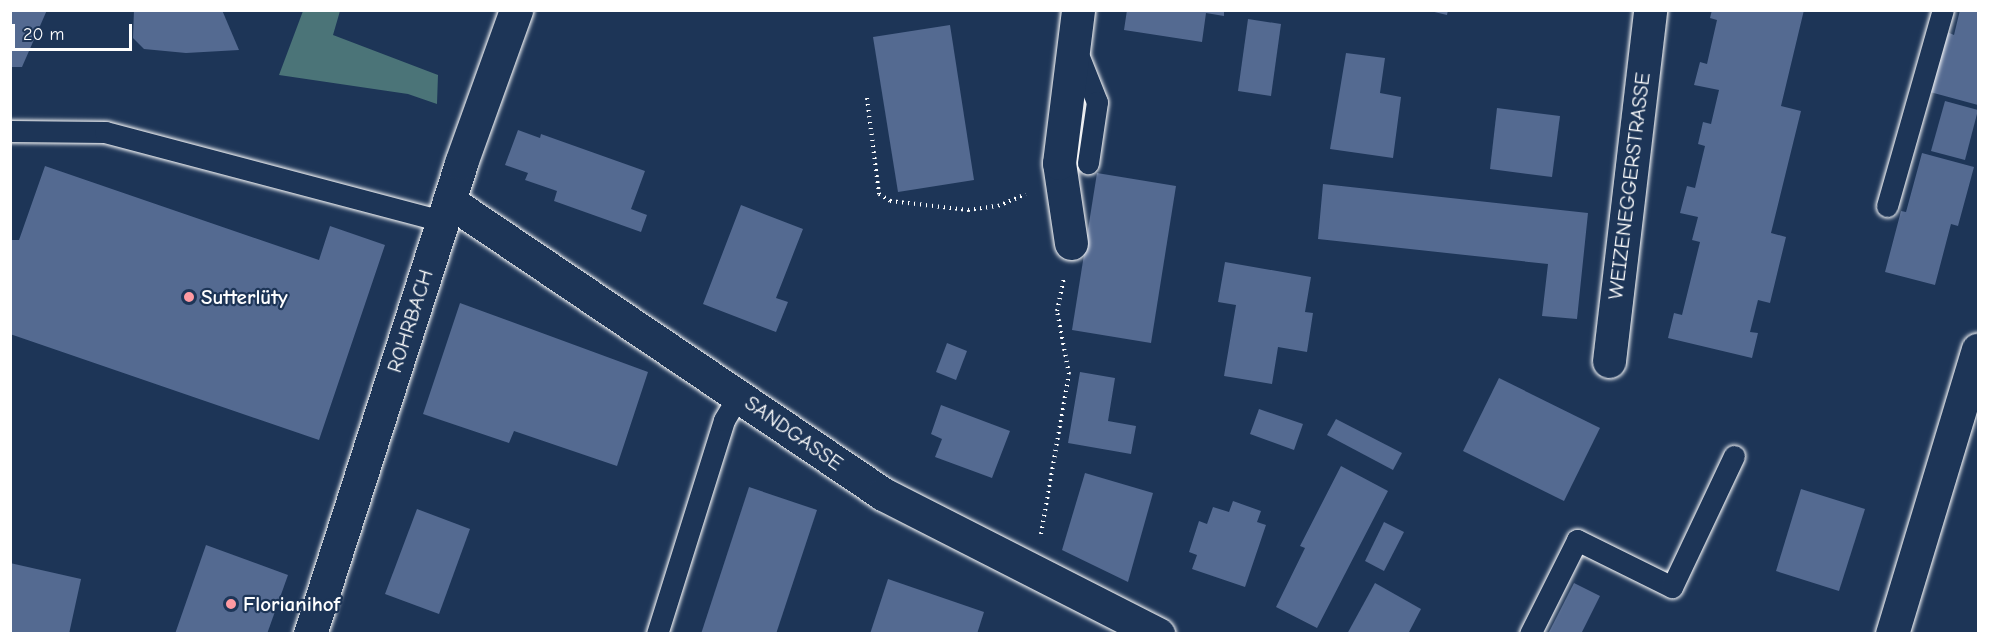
<!DOCTYPE html>
<html>
<head>
<meta charset="utf-8">
<style>
	body { margin:0 }
	#map { position:relative; width:1989px; height:644px; overflow:hidden; background:#1d3557; font-family:"Comic Neue",sans-serif }
	div>[style] { position:absolute }
	.green>* { inset:0; background:#4b7478 }
	.building>* { inset:0; background:#546a91 }
	.path>* { height:4px; margin-top:-2px; transform-origin:0; background:repeating-linear-gradient(90deg,#fff 0 1.5px,transparent 0 6px) }
	.roads { filter:drop-shadow(0 0 2px #fff) drop-shadow(0 0 2px #fff) }
	.service>* { height:21px; margin:-10.5px; padding:0 10.5px; transform-origin:10.5px; border-radius:10.5px; background:#1d3557 }
	.minor>* { height:33px; margin:-16.5px; padding:0 16.5px; transform-origin:16.5px; border-radius:16.5px; background:#1d3557 }
	.dots>* { width:16px; height:16px; translate:-50% -50%; box-sizing:border-box; border:3px solid #1d3557; border-radius:50% }
	span { translate:-50% -50%; white-space:nowrap; text-align:center; line-height:1.15; -webkit-text-stroke:4.5px #1d3557; paint-order:stroke }
	.street-label { font-size:21px; color:#fff }
	.poi-label { font-size:21px; color:#fff; font-weight:700 }
	.left { translate:0 -50%; text-align:left }
	.frame { position:absolute; inset:0; border:12px solid #fff; pointer-events:none }
	.scale { position:absolute; left:12px; top:24px; width:120px; height:27px; box-sizing:border-box; border:3px solid #fff; border-top:0; padding-left:8px; font-size:18px; line-height:21px; white-space:nowrap; color:#fff; -webkit-text-stroke:4px #1d3557; paint-order:stroke }
</style>
</head>
<body>
<div id="map">
	<div class="green">
		<i style="clip-path:polygon(303px 11px,340px 11px,333px 35px,438px 75px,437px 104px,408px 94px,279px 75px)"></i>
	</div>
	<div class="building">
		<i style="clip-path:polygon(10px 10px,47px 10px,22px 67px,10px 67px)"></i>
		<i style="clip-path:polygon(134px 10px,222px 10px,239px 50px,186px 53px,144px 49px,133px 38px)"></i>
		<i style="clip-path:polygon(1127px 10px,1224px 10px,1224px 16px,1206px 13px,1202px 42px,1124px 30px)"></i>
		<i style="clip-path:polygon(1426px 10px,1448px 10px,1447px 15px)"></i>
		<i style="clip-path:polygon(1712px 10px,1804px 10px,1781px 106px,1801px 111px,1771px 233px,1786px 237px,1770px 303px,1758px 300px,1750px 332px,1758px 333px,1752px 358px,1668px 338px,1674px 313px,1682px 315px,1700px 242px,1692px 240px,1698px 217px,1680px 213px,1687px 186px,1695px 188px,1705px 146px,1698px 144px,1703px 122px,1711px 124px,1719px 90px,1694px 85px,1700px 62px,1707px 64px,1717px 20px,1710px 18px)"></i>
		<i style="clip-path:polygon(1960px 10px,1978px 10px,1978px 105px,1930px 92px,1947px 32px,1954px 35px)"></i>
		<i style="clip-path:polygon(1248px 19px,1281px 24px,1271px 96px,1238px 91px)"></i>
		<i style="clip-path:polygon(950px 25px,974px 180px,898px 192px,873px 37px)"></i>
		<i style="clip-path:polygon(1346px 53px,1385px 58px,1380px 93px,1401px 97px,1393px 158px,1330px 149px)"></i>
		<i style="clip-path:polygon(1945px 101px,1978px 110px,1965px 160px,1931px 151px)"></i>
		<i style="clip-path:polygon(1497px 108px,1560px 116px,1552px 177px,1490px 169px)"></i>
		<i style="clip-path:polygon(518px 130px,540px 138px,541px 134px,645px 171px,631px 209px,647px 215px,641px 232px,554px 201px,557px 191px,525px 180px,528px 173px,505px 165px)"></i>
		<i style="clip-path:polygon(1922px 153px,1974px 167px,1958px 226px,1951px 224px,1935px 285px,1885px 272px,1901px 211px,1906px 212px)"></i>
		<i style="clip-path:polygon(45px 166px,319px 260px,330px 226px,385px 245px,319px 440px,10px 334px,10px 240px,19px 240px)"></i>
		<i style="clip-path:polygon(1097px 173px,1176px 186px,1151px 343px,1072px 330px)"></i>
		<i style="clip-path:polygon(1323px 184px,1588px 213px,1577px 319px,1542px 316px,1548px 264px,1318px 239px)"></i>
		<i style="clip-path:polygon(741px 205px,803px 229px,776px 298px,788px 302px,776px 332px,703px 304px)"></i>
		<i style="clip-path:polygon(1225px 262px,1311px 277px,1305px 312px,1313px 313px,1307px 352px,1278px 347px,1272px 384px,1224px 376px,1236px 305px,1218px 302px)"></i>
		<i style="clip-path:polygon(460px 303px,648px 372px,617px 466px,514px 431px,509px 443px,423px 414px)"></i>
		<i style="clip-path:polygon(947px 343px,967px 351px,956px 380px,936px 372px)"></i>
		<i style="clip-path:polygon(1080px 372px,1115px 378px,1108px 421px,1136px 426px,1131px 454px,1068px 443px)"></i>
		<i style="clip-path:polygon(1499px 378px,1600px 428px,1564px 501px,1463px 451px)"></i>
		<i style="clip-path:polygon(941px 405px,1010px 431px,992px 478px,935px 457px,942px 439px,931px 434px)"></i>
		<i style="clip-path:polygon(1259px 409px,1303px 424px,1294px 450px,1250px 434px)"></i>
		<i style="clip-path:polygon(1336px 419px,1402px 453px,1393px 470px,1327px 435px)"></i>
		<i style="clip-path:polygon(1341px 466px,1388px 491px,1317px 628px,1276px 607px,1305px 548px,1300px 546px)"></i>
		<i style="clip-path:polygon(1085px 473px,1153px 493px,1128px 582px,1062px 550px)"></i>
		<i style="clip-path:polygon(749px 487px,817px 510px,776px 634px,701px 634px)"></i>
		<i style="clip-path:polygon(1801px 489px,1865px 509px,1839px 591px,1776px 571px)"></i>
		<i style="clip-path:polygon(1233px 501px,1261px 511px,1257px 522px,1266px 525px,1245px 587px,1192px 569px,1197px 555px,1189px 552px,1199px 521px,1207px 524px,1213px 507px,1229px 512px)"></i>
		<i style="clip-path:polygon(417px 509px,470px 529px,439px 614px,385px 594px)"></i>
		<i style="clip-path:polygon(1384px 522px,1404px 532px,1384px 571px,1365px 561px)"></i>
		<i style="clip-path:polygon(206px 545px,288px 575px,267px 634px,175px 634px)"></i>
		<i style="clip-path:polygon(10px 563px,81px 579px,69px 634px,10px 634px)"></i>
		<i style="clip-path:polygon(888px 579px,984px 612px,977px 634px,870px 634px)"></i>
		<i style="clip-path:polygon(1375px 583px,1421px 609px,1408px 634px,1347px 634px)"></i>
		<i style="clip-path:polygon(1574px 583px,1600px 596px,1581px 634px,1548px 634px)"></i>
	</div>
	<div class="path">
		<i style="left:867px;top:98px;width:97px;rotate:82.9deg"></i>
		<i style="left:879px;top:194px;width:13px;rotate:32deg"></i>
		<i style="left:890px;top:201px;width:79px;rotate:6.6deg"></i>
		<i style="left:968px;top:210px;width:30px;rotate:-8deg"></i>
		<i style="left:998px;top:206px;width:30px;rotate:-23deg"></i>
		<i style="left:1041px;top:534px;width:162px;rotate:-80.1deg"></i>
		<i style="left:1069px;top:374px;width:64px;rotate:-100.8deg"></i>
		<i style="left:1057px;top:311px;width:33px;rotate:-78deg"></i>
	</div>
	<div class="roads">
		<div class="service">
			<i style="left:1075px;top:47px;width:59px;rotate:68.2deg"></i>
			<i style="left:1097px;top:102px;width:62px;rotate:98.4deg"></i>
			<i style="left:10px;top:131px;width:95px;rotate:0.6deg"></i>
			<i style="left:105px;top:132px;width:350px;rotate:14.8deg"></i>
			<i style="left:1887px;top:206px;width:204px;rotate:-74.1deg"></i>
			<i style="left:657px;top:634px;width:224px;rotate:-72.6deg"></i>
			<i style="left:724px;top:420px;width:29px;rotate:-59deg"></i>
			<i style="left:1530px;top:634px;width:105px;rotate:-63.4deg"></i>
			<i style="left:1577px;top:540px;width:106px;rotate:26.3deg"></i>
			<i style="left:1672px;top:587px;width:145px;rotate:-64.7deg"></i>
		</div>
		<div class="minor">
			<i style="left:449px;top:201px;width:524px;rotate:34.02deg"></i>
			<i style="left:883px;top:494px;width:309px;rotate:27deg"></i>
			<i style="left:1071px;top:243px;width:81px;rotate:-98.5deg"></i>
			<i style="left:1059px;top:163px;width:154px;rotate:-82.9deg"></i>
			<i style="left:1609px;top:361px;width:353px;rotate:-83.3deg"></i>
			<i style="left:310px;top:634px;width:495px;rotate:-72.2deg"></i>
			<i style="left:461px;top:163px;width:163px;rotate:-70.2deg"></i>
			<i style="left:1892px;top:634px;width:297px;rotate:-73.2deg"></i>
		</div>
	</div>
	<div class="dots">
		<i style="left:189px;top:297px;background:#ff9aa2"></i>
		<i style="left:231px;top:604px;background:#ff9aa2"></i>
	</div>
	<div class="street-label">
		<span style="left:1629px;top:186px;rotate:-83deg">WEIZENEGGERSTRASSE</span>
		<span style="left:410px;top:321px;rotate:-72deg">ROHRBACH</span>
		<span style="left:794px;top:433px;rotate:35deg">SANDGASSE</span>
	</div>
	<div class="poi-label">
		<span class="left" style="left:201px;top:297px">Sutterlüty</span>
		<span class="left" style="left:243px;top:604px">Florianihof</span>
	</div>
	<div class="frame"></div>
	<div class="scale">20 m</div>
</div>
</body>
</html>
